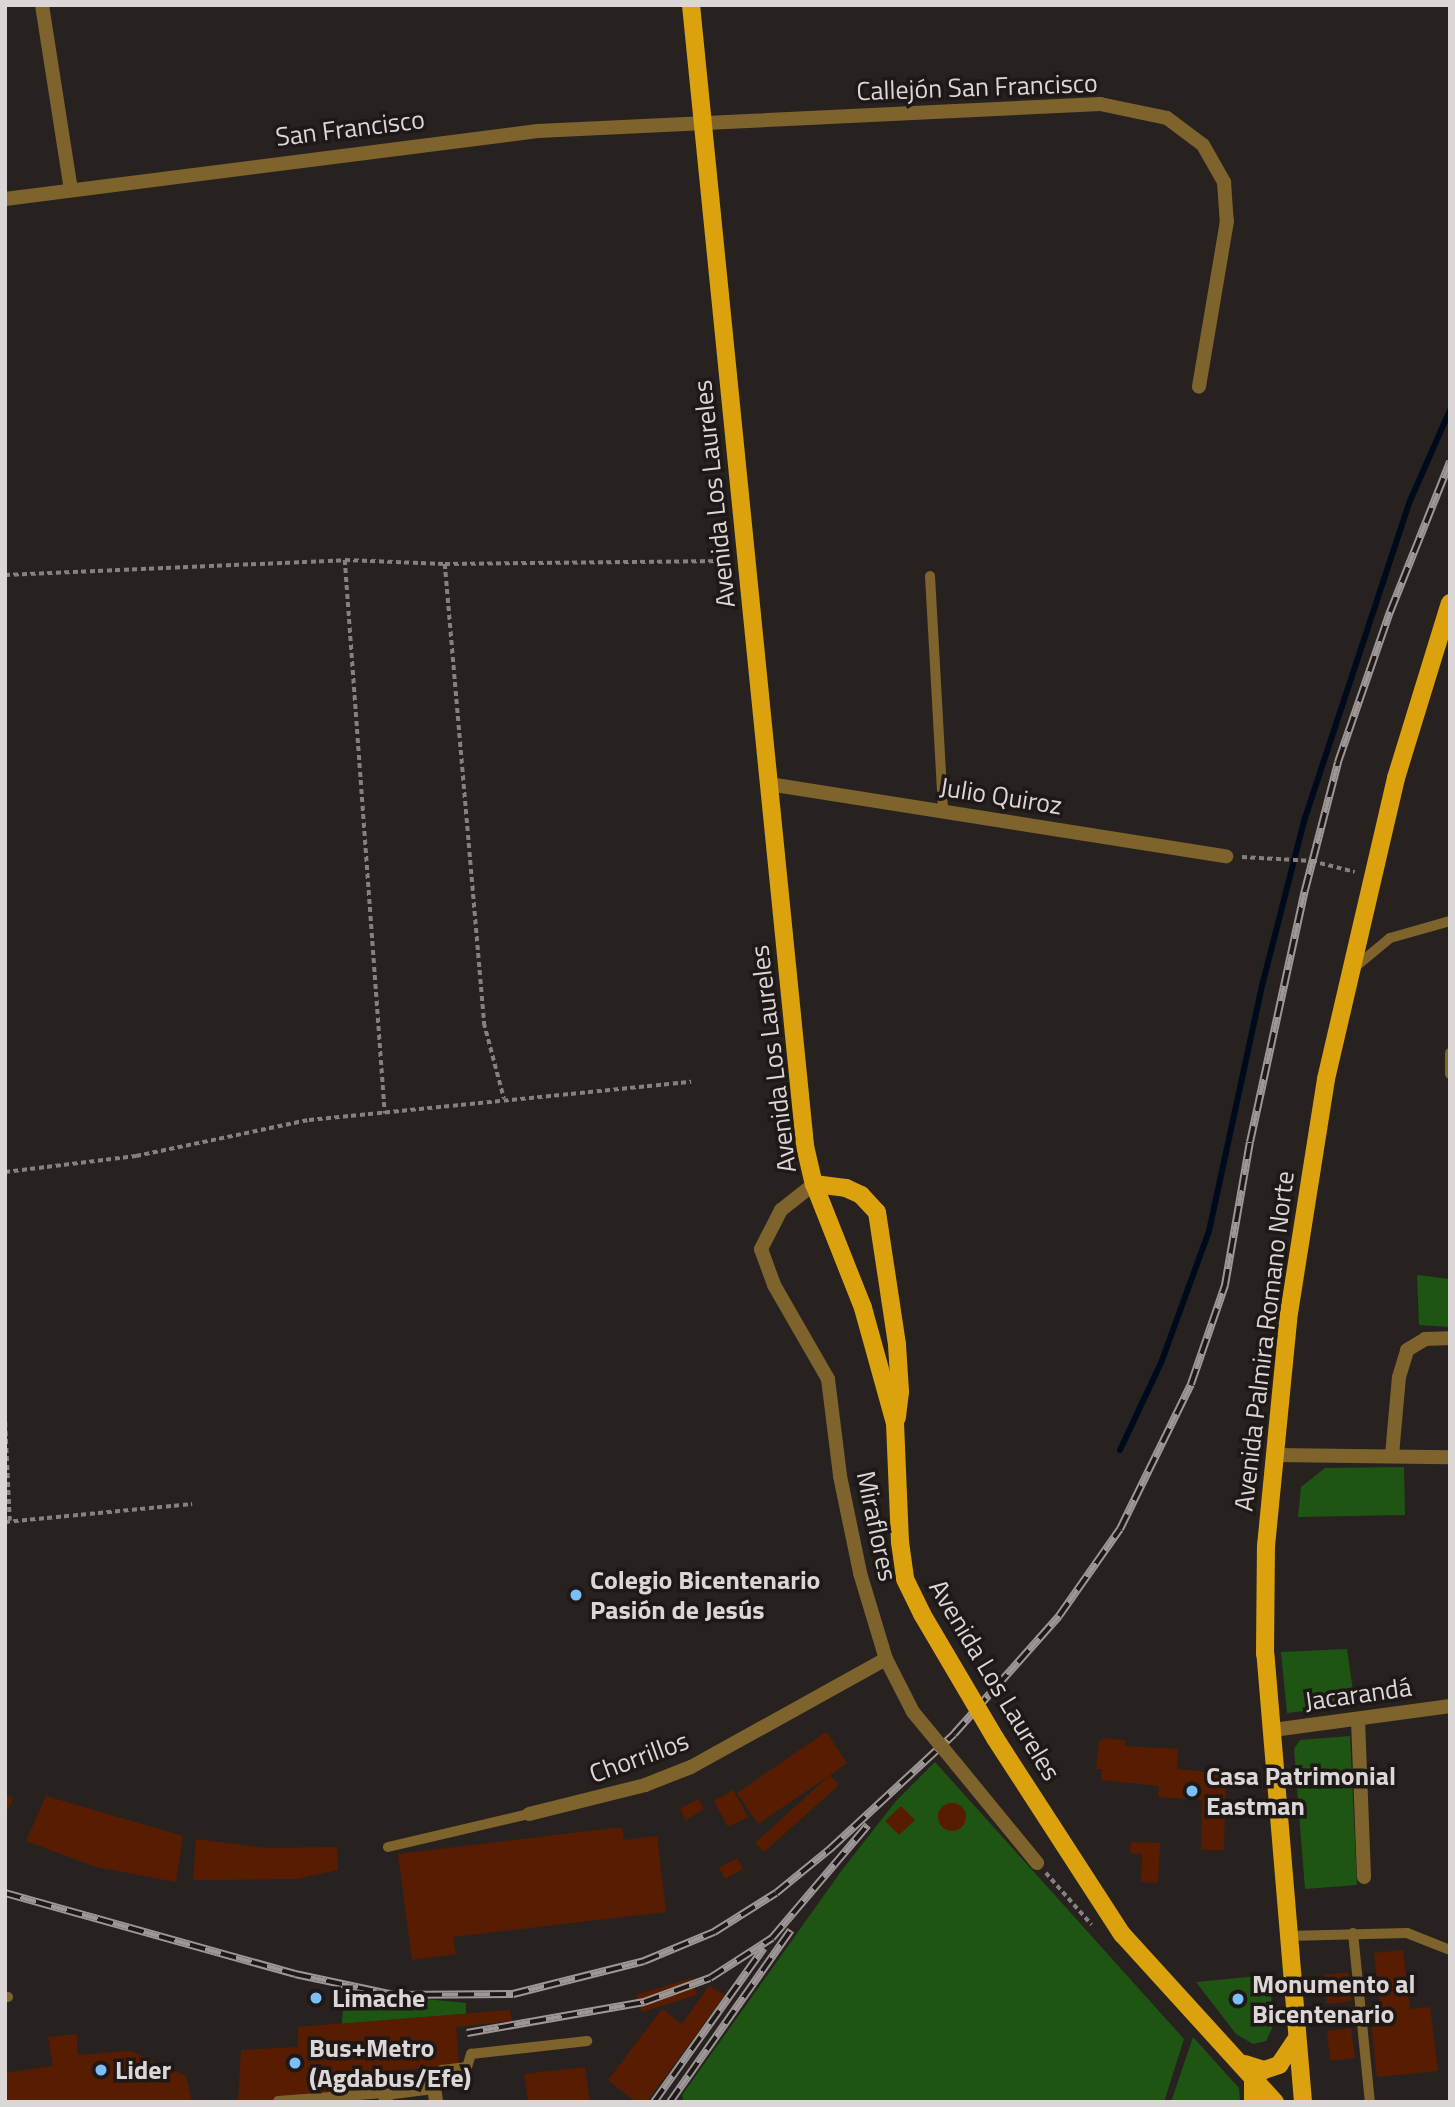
<!DOCTYPE html>
<html>
<head>
<meta charset="utf-8">
<style>
	body { margin:0 }
	#map { position:relative; width:1455px; height:2107px; overflow:hidden; background:#272220; font-family:"Titillium Web",sans-serif }
	div>[style] { position:absolute }
	.green>* { inset:0; background:#1e5512 }
	.stream>* { height:6px; margin:-3px; padding:0 3px; transform-origin:3px; border-radius:3px; background:#000a1d }
	.building>* { inset:0; background:#581d01 }
	.round { border-radius:50% }
	.path>* { height:3.5px; margin-top:-1.75px; transform-origin:0; background:repeating-linear-gradient(90deg,#868180 0 5px,transparent 0 8.5px) }
	.service>* { height:10px; margin:-5px; padding:0 5px; transform-origin:5px; border-radius:5px; background:#7f632d }
	.minor>* { height:14px; margin:-7px; padding:0 7px; transform-origin:7px; border-radius:7px; background:#7f632d }
	.primary>* { height:18px; margin:-9px; padding:0 9px; transform-origin:9px; border-radius:9px; background:#dca20d }
	.rail>* { height:8px; margin-top:-4px; transform-origin:0; background:repeating-linear-gradient(90deg,#1e1917 0 16px,#9d9897 0 32px); box-sizing:border-box; border-block:2px solid #9d9897 }
	.minor-bridge>* { height:14px; margin:-7px; padding:0 7px; transform-origin:7px; border-radius:7px; background:#7f632d }
	.primary-bridge>* { height:18px; margin:-9px; padding:0 9px; transform-origin:9px; border-radius:9px; background:#dca20d }
	.dots>* { width:19px; height:19px; translate:-50% -50%; box-sizing:border-box; border:4px solid #1e1917; border-radius:50% }
	span { translate:-50% -50%; white-space:nowrap; text-align:center; line-height:1.15; -webkit-text-stroke:7px #1e1917; paint-order:stroke }
	.street-label { font-size:26px; color:#dbd7d6 }
	.poi-label { font-size:26px; color:#dbd7d6; font-weight:700 }
	.left { translate:0 -50%; text-align:left }
	.frame { position:absolute; inset:0; border:7px solid #dbd7d6; pointer-events:none }
</style>
</head>
<body>
<div id="map">
	<div class="green">
		<i style="clip-path:polygon(1417px 1275px,1450px 1279px,1450px 1327px,1419px 1325px)"></i>
		<i style="clip-path:polygon(1404px 1467px,1405px 1515px,1298px 1517px,1301px 1487px,1325px 1468px)"></i>
		<i style="clip-path:polygon(1347px 1649px,1355px 1705px,1287px 1713px,1281px 1652px)"></i>
		<i style="clip-path:polygon(1350px 1736px,1357px 1885px,1305px 1889px,1294px 1749px,1300px 1740px)"></i>
		<i style="clip-path:polygon(935px 1762px,1184px 2039px,1164px 2102px,684px 2102px,682px 2095px,842px 1870px,896px 1801px)"></i>
		<i style="clip-path:polygon(1269px 1975px,1274px 2024px,1266px 2041px,1253px 2044px,1236px 2034px,1196px 1982px)"></i>
		<i style="clip-path:polygon(344px 1991px,466px 2003px,466px 2014px,342px 2024px)"></i>
		<i style="clip-path:polygon(1193px 2037px,1239px 2088px,1240px 2102px,1171px 2102px)"></i>
	</div>
	<div class="stream">
		<i style="left:1120px;top:1450px;width:96px;rotate:-64.8deg"></i>
		<i style="left:1161px;top:1363px;width:140px;rotate:-70deg"></i>
		<i style="left:1209px;top:1231px;width:255px;rotate:-77.8deg"></i>
		<i style="left:1263px;top:982px;width:166px;rotate:-75.7deg"></i>
		<i style="left:1304px;top:821px;width:337px;rotate:-71.7deg"></i>
		<i style="left:1410px;top:501px;width:99px;rotate:-66.3deg"></i>
	</div>
	<div class="building">
		<i style="clip-path:polygon(826px 1732px,847px 1763px,830px 1775px,839px 1785px,764px 1852px,755px 1843px,830px 1775px,758px 1824px,737px 1793px)"></i>
		<i style="clip-path:polygon(1106px 1738px,1126px 1741px,1125px 1746px,1178px 1749px,1177px 1769px,1226px 1774px,1224px 1850px,1201px 1850px,1202px 1800px,1158px 1797px,1159px 1786px,1101px 1780px,1102px 1769px,1096px 1769px,1099px 1741px)"></i>
		<i style="clip-path:polygon(733px 1790px,748px 1817px,728px 1827px,714px 1801px)"></i>
		<i style="clip-path:polygon(5px 1794px,14px 1798px,5px 1814px)"></i>
		<i style="clip-path:polygon(46px 1796px,183px 1836px,176px 1882px,96px 1867px,26px 1841px)"></i>
		<i style="clip-path:polygon(698px 1799px,704px 1809px,686px 1820px,680px 1809px)"></i>
		<i class="round" style="left:938px;top:1803px;width:28px;height:28px"></i>
		<i style="clip-path:polygon(901px 1806px,915px 1820px,899px 1835px,885px 1821px)"></i>
		<i style="clip-path:polygon(622px 1827px,624px 1840px,657px 1836px,666px 1912px,453px 1937px,456px 1954px,412px 1960px,398px 1854px)"></i>
		<i style="clip-path:polygon(196px 1839px,265px 1848px,337px 1847px,338px 1870px,296px 1879px,193px 1880px)"></i>
		<i style="clip-path:polygon(1131px 1842px,1160px 1843px,1158px 1883px,1141px 1882px,1142px 1854px,1130px 1853px)"></i>
		<i style="clip-path:polygon(737px 1858px,743px 1869px,725px 1879px,719px 1868px)"></i>
		<i style="clip-path:polygon(1403px 1950px,1410px 2009px,1430px 2007px,1438px 2071px,1377px 2077px,1369px 2006px,1380px 2005px,1374px 1953px)"></i>
		<i style="clip-path:polygon(1348px 1972px,1352px 2001px,1327px 2004px,1324px 1975px)"></i>
		<i style="clip-path:polygon(692px 1978px,697px 1995px,642px 2012px,636px 1995px)"></i>
		<i style="clip-path:polygon(709px 1986px,725px 1995px,647px 2102px,636px 2102px,608px 2080px,662px 2009px,682px 2024px)"></i>
		<i style="clip-path:polygon(510px 2010px,512px 2021px,456px 2027px,459px 2065px,356px 2074px,357px 2102px,238px 2102px,241px 2050px,298px 2047px,298px 2027px)"></i>
		<i style="clip-path:polygon(1351px 2028px,1355px 2058px,1330px 2061px,1327px 2031px)"></i>
		<i style="clip-path:polygon(77px 2034px,77px 2055px,130px 2051px,186px 2076px,192px 2102px,5px 2102px,5px 2073px,53px 2066px,48px 2037px)"></i>
		<i style="clip-path:polygon(585px 2067px,590px 2102px,520px 2102px,528px 2099px,524px 2074px)"></i>
	</div>
	<div class="path">
		<i style="left:345px;top:560px;width:555px;rotate:85.87deg"></i>
		<i style="left:445px;top:564px;width:461px;rotate:85.1deg"></i>
		<i style="left:484px;top:1023px;width:78px;rotate:75.1deg"></i>
		<i style="left:5px;top:575px;width:340px;rotate:-2.5deg"></i>
		<i style="left:345px;top:560px;width:100px;rotate:2.3deg"></i>
		<i style="left:445px;top:564px;width:283px;rotate:-0.6deg"></i>
		<i style="left:1242px;top:857px;width:70px;rotate:3.3deg"></i>
		<i style="left:1312px;top:861px;width:44px;rotate:14.3deg"></i>
		<i style="left:5px;top:1172px;width:132px;rotate:-7deg"></i>
		<i style="left:136px;top:1156px;width:177px;rotate:-11.8deg"></i>
		<i style="left:309px;top:1120px;width:384px;rotate:-5.7deg"></i>
		<i style="left:5px;top:1414px;width:107px;rotate:87.3deg"></i>
		<i style="left:5px;top:1522px;width:188px;rotate:-5.5deg"></i>
		<i style="left:1046px;top:1873px;width:69px;rotate:48.5deg"></i>
	</div>
	<div class="service">
		<i style="left:930px;top:576px;width:236px;rotate:86.8deg"></i>
		<i style="left:1354px;top:968px;width:47px;rotate:-39.8deg"></i>
		<i style="left:1390px;top:938px;width:62px;rotate:-15.8deg"></i>
		<i style="left:1450px;top:1053px;width:21px;rotate:90deg"></i>
		<i style="left:388px;top:1847px;width:145px;rotate:-13.2deg"></i>
		<i style="left:1353px;top:1933px;width:170px;rotate:84.3deg"></i>
		<i style="left:1287px;top:1936px;width:120px;rotate:-1.4deg"></i>
		<i style="left:1407px;top:1933px;width:46px;rotate:21.6deg"></i>
		<i style="left:5px;top:1997px;width:3px"></i>
		<i style="left:434px;top:2087px;width:19px;rotate:-65deg"></i>
		<i style="left:442px;top:2070px;width:25px;rotate:-7deg"></i>
		<i style="left:467px;top:2067px;width:14px;rotate:-73deg"></i>
		<i style="left:471px;top:2054px;width:117px;rotate:-6.4deg"></i>
		<i style="left:278px;top:2101px;width:107px;rotate:-4.3deg"></i>
	</div>
	<div class="minor">
		<i style="left:42px;top:5px;width:187px;rotate:81.1deg"></i>
		<i style="left:5px;top:199px;width:537px;rotate:-7.27deg"></i>
		<i style="left:538px;top:131px;width:563px;rotate:-2.75deg"></i>
		<i style="left:1100px;top:104px;width:68px;rotate:11.8deg"></i>
		<i style="left:1167px;top:118px;width:45px;rotate:36.9deg"></i>
		<i style="left:1203px;top:145px;width:43px;rotate:60.4deg"></i>
		<i style="left:1224px;top:182px;width:39px;rotate:86deg"></i>
		<i style="left:1227px;top:221px;width:168px;rotate:99.6deg"></i>
		<i style="left:769px;top:784px;width:463px;rotate:9deg"></i>
		<i style="left:814px;top:1184px;width:42px;rotate:141.8deg"></i>
		<i style="left:781px;top:1210px;width:44px;rotate:117.1deg"></i>
		<i style="left:761px;top:1249px;width:38px;rotate:70deg"></i>
		<i style="left:774px;top:1285px;width:108px;rotate:60.1deg"></i>
		<i style="left:828px;top:1379px;width:98px;rotate:82.9deg"></i>
		<i style="left:840px;top:1476px;width:99px;rotate:78.3deg"></i>
		<i style="left:860px;top:1573px;width:90px;rotate:73.2deg"></i>
		<i style="left:886px;top:1659px;width:59px;rotate:63deg"></i>
		<i style="left:1275px;top:1455px;width:175px;rotate:0.7deg"></i>
		<i style="left:1392px;top:1455px;width:78px;rotate:-84.9deg"></i>
		<i style="left:1399px;top:1377px;width:28px;rotate:-73deg"></i>
		<i style="left:1407px;top:1350px;width:21px;rotate:-31deg"></i>
		<i style="left:1425px;top:1339px;width:25px;rotate:-2deg"></i>
		<i style="left:1358px;top:1720px;width:157px;rotate:87.8deg"></i>
		<i style="left:1273px;top:1730px;width:179px;rotate:-7.7deg"></i>
		<i style="left:956px;top:1764px;width:128px;rotate:50.7deg"></i>
		<i style="left:529px;top:1814px;width:120px;rotate:-14deg"></i>
		<i style="left:645px;top:1785px;width:49px;rotate:-21.4deg"></i>
		<i style="left:691px;top:1767px;width:223px;rotate:-29deg"></i>
		<i style="left:386px;top:2102px;width:9px;rotate:-96deg"></i>
		<i style="left:385px;top:2093px;width:49px;rotate:-7deg"></i>
		<i style="left:434px;top:2087px;width:15px;rotate:82deg"></i>
	</div>
	<div class="primary">
		<i style="left:691px;top:5px;width:1147px;rotate:84.29deg"></i>
		<i style="left:805px;top:1146px;width:39px;rotate:77deg"></i>
		<i style="left:814px;top:1184px;width:133px;rotate:68.4deg"></i>
		<i style="left:863px;top:1308px;width:119px;rotate:74.5deg"></i>
		<i style="left:895px;top:1423px;width:119px;rotate:87.6deg"></i>
		<i style="left:900px;top:1542px;width:37px;rotate:82deg"></i>
		<i style="left:905px;top:1579px;width:39px;rotate:64deg"></i>
		<i style="left:814px;top:1184px;width:32px;rotate:7deg"></i>
		<i style="left:846px;top:1188px;width:17px;rotate:25deg"></i>
		<i style="left:861px;top:1195px;width:23px;rotate:47deg"></i>
		<i style="left:877px;top:1212px;width:134px;rotate:81.4deg"></i>
		<i style="left:897px;top:1345px;width:47px;rotate:86.3deg"></i>
		<i style="left:900px;top:1392px;width:26px;rotate:97deg"></i>
		<i style="left:995px;top:1738px;width:234px;rotate:57.1deg"></i>
		<i style="left:1122px;top:1934px;width:227px;rotate:47.7deg"></i>
		<i style="left:1245px;top:2064px;width:20px;rotate:18deg"></i>
		<i style="left:1264px;top:2070px;width:16px;rotate:-18deg"></i>
		<i style="left:1279px;top:2065px;width:30px;rotate:-56deg"></i>
		<i style="left:1253px;top:2074px;width:28px;rotate:90deg"></i>
		<i style="left:1303px;top:2102px;width:450px;rotate:-94.8deg"></i>
		<i style="left:1265px;top:1654px;width:108px;rotate:-89.5deg"></i>
		<i style="left:1266px;top:1546px;width:234px;rotate:-84.4deg"></i>
		<i style="left:1289px;top:1313px;width:237px;rotate:-81deg"></i>
		<i style="left:1326px;top:1079px;width:309px;rotate:-76.9deg"></i>
		<i style="left:1396px;top:778px;width:183px;rotate:-72.9deg"></i>
	</div>
	<div class="rail">
		<i style="left:5px;top:1893px;width:301px;rotate:15.6deg"></i>
		<i style="left:295px;top:1974px;width:101px;rotate:12deg"></i>
		<i style="left:394px;top:1995px;width:119px;rotate:-0.5deg"></i>
		<i style="left:513px;top:1994px;width:135px;rotate:-14.1deg"></i>
		<i style="left:644px;top:1961px;width:76px;rotate:-22.5deg"></i>
		<i style="left:714px;top:1932px;width:73px;rotate:-32.2deg"></i>
		<i style="left:776px;top:1893px;width:70px;rotate:-39.2deg"></i>
		<i style="left:830px;top:1849px;width:169px;rotate:-42.8deg"></i>
		<i style="left:954px;top:1734px;width:158px;rotate:-48.3deg"></i>
		<i style="left:1059px;top:1616px;width:106px;rotate:-55deg"></i>
		<i style="left:1120px;top:1529px;width:161px;rotate:-63.9deg"></i>
		<i style="left:1191px;top:1384px;width:105px;rotate:-71deg"></i>
		<i style="left:1225px;top:1285px;width:145px;rotate:-80.1deg"></i>
		<i style="left:1250px;top:1142px;width:258px;rotate:-77.7deg"></i>
		<i style="left:1305px;top:890px;width:132px;rotate:-75.5deg"></i>
		<i style="left:1338px;top:762px;width:159px;rotate:-70.9deg"></i>
		<i style="left:1390px;top:612px;width:162px;rotate:-68.2deg"></i>
		<i style="left:467px;top:2033px;width:180px;rotate:-9.9deg"></i>
		<i style="left:644px;top:2002px;width:70px;rotate:-20deg"></i>
		<i style="left:710px;top:1978px;width:74px;rotate:-32.8deg"></i>
		<i style="left:772px;top:1938px;width:148px;rotate:-49.7deg"></i>
		<i style="left:654px;top:2102px;width:189px;rotate:-54.5deg"></i>
		<i style="left:670px;top:2102px;width:210px;rotate:-54.9deg"></i>
	</div>
	<div class="minor-bridge">
		<i style="left:913px;top:1712px;width:67px;rotate:50.4deg"></i>
	</div>
	<div class="primary-bridge">
		<i style="left:922px;top:1614px;width:144px;rotate:59.5deg"></i>
	</div>
	<div class="dots">
		<i style="left:576px;top:1595px;background:#7cbef9"></i>
		<i style="left:1192px;top:1791px;background:#7cbef9"></i>
		<i style="left:316px;top:1998px;background:#7cbef9"></i>
		<i style="left:1238px;top:1999px;background:#7cbef9"></i>
		<i style="left:295px;top:2063px;background:#7cbef9"></i>
		<i style="left:101px;top:2070px;background:#7cbef9"></i>
	</div>
	<div class="street-label">
		<span style="left:977px;top:87px;rotate:-2deg">Callejón San Francisco</span>
		<span style="left:350px;top:128px;rotate:-7deg">San Francisco</span>
		<span style="left:714px;top:494px;rotate:-96deg">Avenida Los Laureles</span>
		<span style="left:1001px;top:796px;rotate:9deg">Julio Quiroz</span>
		<span style="left:773px;top:1059px;rotate:-97deg">Avenida Los Laureles</span>
		<span style="left:1264px;top:1341px;rotate:-83deg">Avenida Palmira Romano Norte</span>
		<span style="left:877px;top:1526px;rotate:78deg">Miraflores</span>
		<span style="left:995px;top:1680px;rotate:59deg">Avenida Los Laureles</span>
		<span style="left:1358px;top:1694px;rotate:-8deg">Jacarandá</span>
		<span style="left:639px;top:1757px;rotate:-20deg">Chorrillos</span>
	</div>
	<div class="poi-label">
		<span class="left" style="left:590px;top:1595px">Colegio Bicentenario<br>Pasión de Jesús</span>
		<span class="left" style="left:1206px;top:1791px">Casa Patrimonial<br>Eastman</span>
		<span class="left" style="left:1252px;top:1999px">Monumento al<br>Bicentenario</span>
		<span class="left" style="left:332px;top:1998px">Limache</span>
		<span class="left" style="left:309px;top:2063px">Bus+Metro<br>(Agdabus/Efe)</span>
		<span class="left" style="left:115px;top:2070px">Lider</span>
	</div>
	<div class="frame"></div>
</div>
</body>
</html>
